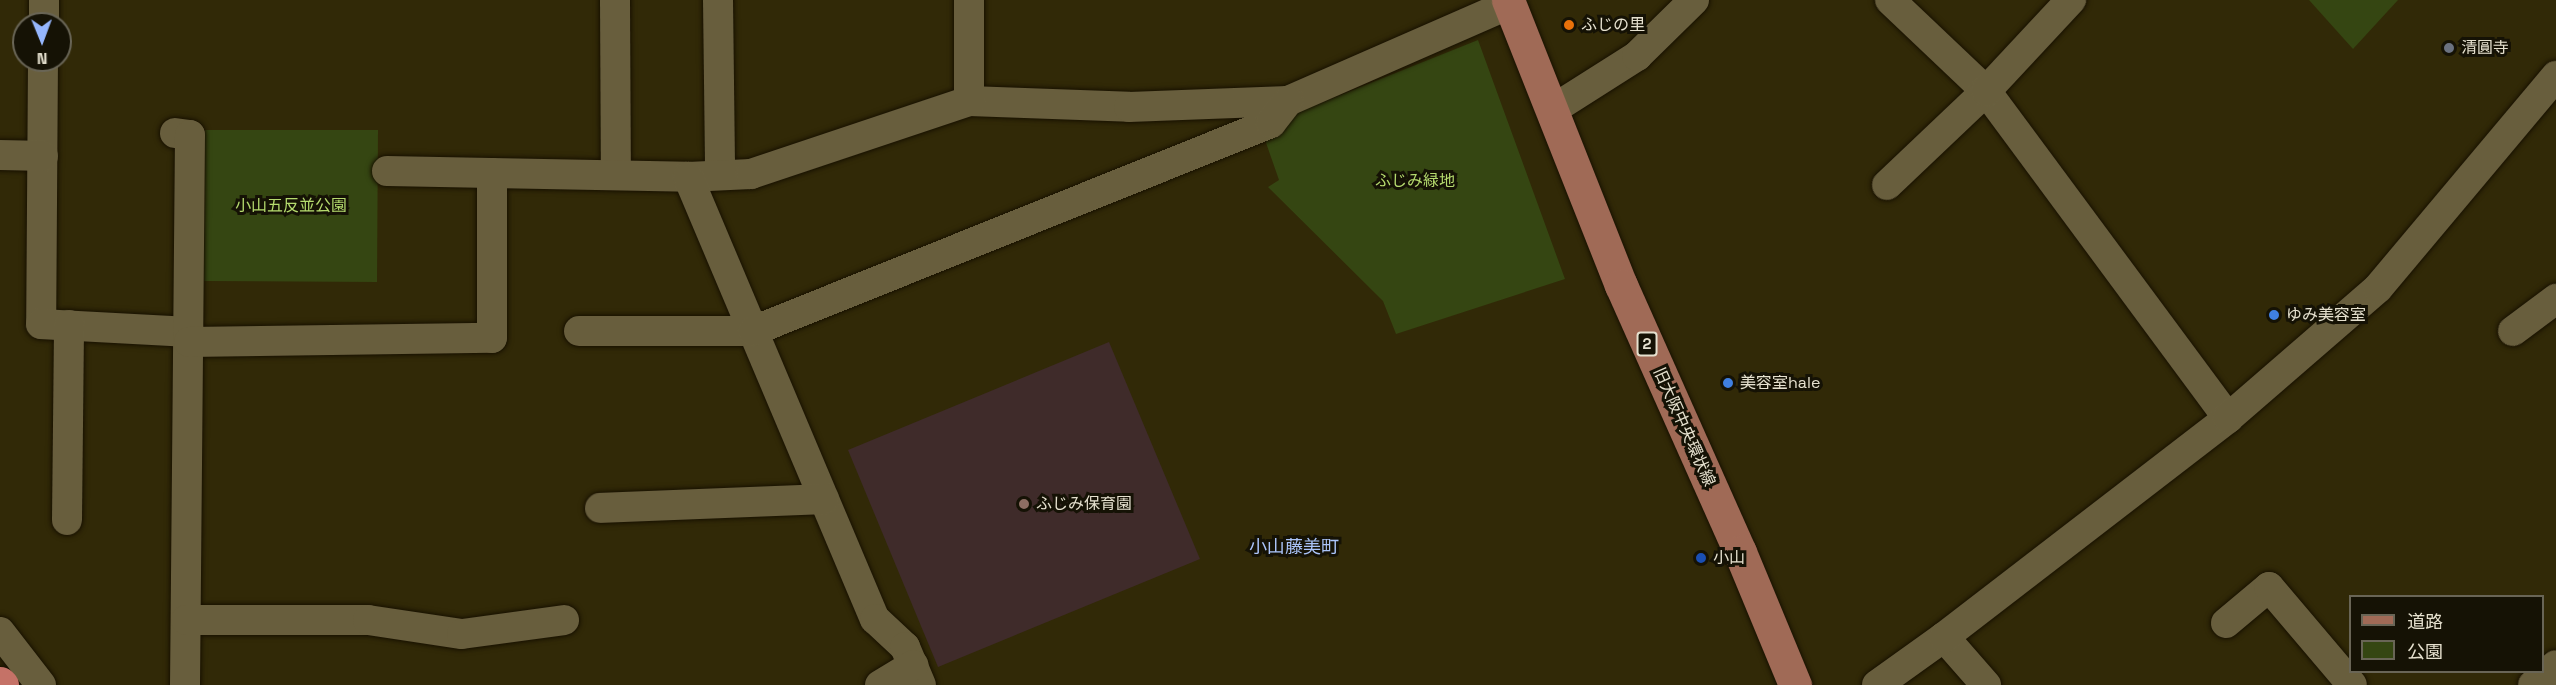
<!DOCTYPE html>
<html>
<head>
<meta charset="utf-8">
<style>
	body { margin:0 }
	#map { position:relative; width:2556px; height:685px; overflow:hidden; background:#312907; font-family:"Space Grotesk","Noto Sans JP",sans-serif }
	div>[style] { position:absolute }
	.education>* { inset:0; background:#3f2b2a }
	.green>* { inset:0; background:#354612 }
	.roads { filter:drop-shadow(0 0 2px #181100) drop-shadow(0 0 2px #181100) }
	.minor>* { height:30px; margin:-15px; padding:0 15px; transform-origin:15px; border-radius:15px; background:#685e3d }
	.primary>* { height:33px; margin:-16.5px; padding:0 16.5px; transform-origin:16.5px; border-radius:16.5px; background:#a06a56 }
	.motorway>* { height:33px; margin:-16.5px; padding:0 16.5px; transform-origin:16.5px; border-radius:16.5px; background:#c57267 }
	.dots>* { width:16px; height:16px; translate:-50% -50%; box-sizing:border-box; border:3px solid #151205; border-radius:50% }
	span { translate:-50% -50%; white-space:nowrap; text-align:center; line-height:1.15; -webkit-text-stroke:6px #151205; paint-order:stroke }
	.shield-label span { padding:2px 4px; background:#151205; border:2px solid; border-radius:4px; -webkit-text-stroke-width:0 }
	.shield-label { font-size:15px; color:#e6e1cf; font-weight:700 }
	.poi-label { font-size:16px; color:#e6e1cf }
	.left { translate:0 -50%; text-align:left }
	.park-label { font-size:16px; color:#b5da6e }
	.street-label { font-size:16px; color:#e6e1cf }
	.neighbourhood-label { font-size:18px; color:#abc4f9 }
	.legend { position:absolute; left:2349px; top:595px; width:195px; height:78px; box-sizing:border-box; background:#151205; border:2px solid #696556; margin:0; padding:8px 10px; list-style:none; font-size:18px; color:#e6e1cf }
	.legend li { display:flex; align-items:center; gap:12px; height:30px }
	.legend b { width:30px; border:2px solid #696556 }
	.north { position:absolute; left:12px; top:12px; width:60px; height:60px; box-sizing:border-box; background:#151205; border:2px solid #696556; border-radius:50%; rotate:179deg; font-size:16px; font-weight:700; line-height:24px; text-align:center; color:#e6e1cf }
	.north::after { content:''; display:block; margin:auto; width:21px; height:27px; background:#95b6fd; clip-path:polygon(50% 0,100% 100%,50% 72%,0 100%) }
</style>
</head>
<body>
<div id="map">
	<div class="education">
		<i style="clip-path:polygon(1109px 342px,1200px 559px,938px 667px,848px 450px)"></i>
	</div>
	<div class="green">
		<i style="clip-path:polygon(2309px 0,2398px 0,2353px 49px)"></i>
		<i style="clip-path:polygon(1478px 40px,1565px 279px,1396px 334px,1383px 301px,1268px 187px,1279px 180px,1264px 137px,1293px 114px)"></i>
		<i style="clip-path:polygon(205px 130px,378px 130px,377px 282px,204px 281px)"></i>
	</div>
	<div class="roads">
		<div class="minor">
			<i style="left:615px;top:0;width:175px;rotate:89.7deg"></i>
			<i style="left:718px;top:0;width:175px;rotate:89.3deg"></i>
			<i style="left:1890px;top:0;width:132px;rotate:43.5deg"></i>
			<i style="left:1986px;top:91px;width:407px;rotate:53.5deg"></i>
			<i style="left:44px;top:24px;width:24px;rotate:-90deg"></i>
			<i style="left:43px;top:60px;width:264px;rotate:90.4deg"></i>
			<i style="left:41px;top:324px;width:148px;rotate:3.1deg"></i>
			<i style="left:969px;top:101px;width:160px;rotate:2.1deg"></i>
			<i style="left:1129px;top:107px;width:159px;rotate:-2.2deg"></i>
			<i style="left:1288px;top:101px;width:242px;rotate:-23.6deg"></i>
			<i style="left:1552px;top:110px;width:101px;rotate:-32.4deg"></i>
			<i style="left:1637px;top:56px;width:80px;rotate:-44.5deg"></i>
			<i style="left:175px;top:133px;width:15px;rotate:8deg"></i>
			<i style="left:190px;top:135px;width:550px;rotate:90.52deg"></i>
			<i style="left:0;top:155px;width:43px;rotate:1.3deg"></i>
			<i style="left:387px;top:171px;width:301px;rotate:1.1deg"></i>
			<i style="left:688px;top:177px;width:63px;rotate:-2.7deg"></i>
			<i style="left:751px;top:174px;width:230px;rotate:-18.5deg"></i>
			<i style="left:969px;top:101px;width:101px;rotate:-90deg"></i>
			<i style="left:688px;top:177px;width:480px;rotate:67.1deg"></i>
			<i style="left:875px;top:619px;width:41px;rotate:43deg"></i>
			<i style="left:905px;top:647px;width:41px;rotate:67.2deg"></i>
			<i style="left:1887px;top:185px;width:137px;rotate:-43.5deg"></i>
			<i style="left:1986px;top:91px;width:125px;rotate:-47deg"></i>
			<i style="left:579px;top:331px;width:174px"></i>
			<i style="left:753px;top:331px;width:558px;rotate:-21.88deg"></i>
			<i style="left:1271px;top:123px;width:28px;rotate:-52deg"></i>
			<i style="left:2513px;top:331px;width:54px;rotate:-36.7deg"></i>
			<i style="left:189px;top:342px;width:303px;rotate:-0.8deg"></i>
			<i style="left:492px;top:338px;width:165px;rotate:-90deg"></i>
			<i style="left:600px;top:508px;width:224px;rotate:-2.3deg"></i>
			<i style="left:67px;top:520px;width:195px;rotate:-89.4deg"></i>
			<i style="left:186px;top:620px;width:182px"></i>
			<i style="left:368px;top:620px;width:95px;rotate:8.5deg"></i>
			<i style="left:462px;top:634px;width:103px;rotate:-7.8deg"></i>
			<i style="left:2226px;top:623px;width:56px;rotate:-39.9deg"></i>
			<i style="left:2269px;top:587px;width:128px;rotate:49.7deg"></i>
			<i style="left:0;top:632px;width:67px;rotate:52.3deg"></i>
			<i style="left:1944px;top:637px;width:64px;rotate:48.8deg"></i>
			<i style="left:880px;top:685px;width:39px;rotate:-31deg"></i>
			<i style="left:1877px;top:685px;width:82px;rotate:-35.6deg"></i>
			<i style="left:1944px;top:637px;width:359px;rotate:-37.6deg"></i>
			<i style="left:2228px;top:418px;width:198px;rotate:-40.9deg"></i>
			<i style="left:2378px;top:288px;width:277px;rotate:-50deg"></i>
			<i style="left:2533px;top:685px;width:30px;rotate:-41deg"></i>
		</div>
		<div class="primary">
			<i style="left:1508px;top:0;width:307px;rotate:68.4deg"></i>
			<i style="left:1621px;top:285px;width:292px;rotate:66deg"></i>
			<i style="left:1740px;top:552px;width:144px;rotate:67.5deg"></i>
		</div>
		<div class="motorway">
			<i style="left:0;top:683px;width:3px;rotate:45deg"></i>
		</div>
	</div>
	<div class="dots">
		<i style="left:1569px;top:25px;background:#e8710a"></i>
		<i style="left:2449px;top:48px;background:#6b7280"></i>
		<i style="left:2274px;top:315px;background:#3f7fe0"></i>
		<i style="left:1728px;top:383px;background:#3f7fe0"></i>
		<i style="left:1024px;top:504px;background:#8d6e63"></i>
		<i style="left:1701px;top:558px;background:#1a4fb4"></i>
	</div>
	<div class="shield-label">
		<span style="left:1647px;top:344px">2</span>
	</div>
	<div class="poi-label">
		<span class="left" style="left:1581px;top:25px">ふじの里</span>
		<span class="left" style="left:2461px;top:48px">清圓寺</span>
		<span class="left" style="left:2286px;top:315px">ゆみ美容室</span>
		<span class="left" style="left:1740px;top:383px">美容室hale</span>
		<span class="left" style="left:1036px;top:504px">ふじみ保育園</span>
		<span class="left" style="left:1713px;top:558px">小山</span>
	</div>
	<div class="park-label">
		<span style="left:1415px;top:181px">ふじみ緑地</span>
		<span style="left:291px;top:206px">小山五反並公園</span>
	</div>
	<div class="street-label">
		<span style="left:1684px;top:427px;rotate:66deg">旧大阪中央環状線</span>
	</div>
	<div class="neighbourhood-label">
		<span style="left:1294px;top:547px">小山藤美町</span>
	</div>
	<ul class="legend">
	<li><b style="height:8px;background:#a06a56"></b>道路</li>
	<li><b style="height:16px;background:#354612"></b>公園</li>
	</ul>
	<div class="north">N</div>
</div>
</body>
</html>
